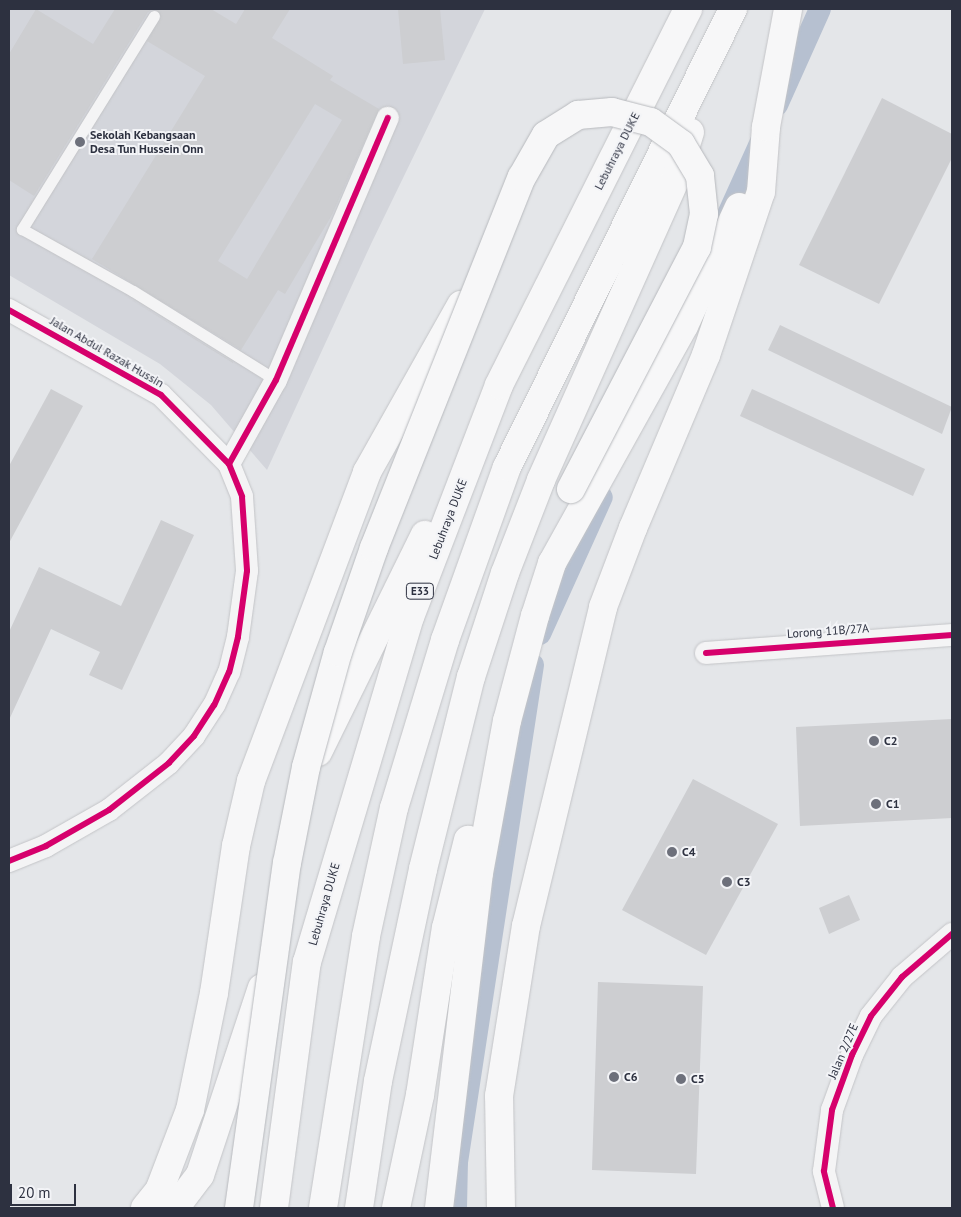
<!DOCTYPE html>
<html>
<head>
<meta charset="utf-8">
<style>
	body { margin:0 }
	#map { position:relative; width:961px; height:1217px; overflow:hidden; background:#e4e6e9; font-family:"PT Sans",sans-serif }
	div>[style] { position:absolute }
	.built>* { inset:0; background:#d3d5db }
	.canal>* { height:22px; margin:-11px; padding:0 11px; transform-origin:11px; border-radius:11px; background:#b6c0d0 }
	.building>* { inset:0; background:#cdced1 }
	.roads { filter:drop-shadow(0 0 1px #c3c4c7) drop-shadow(0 0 1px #c3c4c7) }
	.lane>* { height:11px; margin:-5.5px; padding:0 5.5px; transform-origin:5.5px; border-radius:5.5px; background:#f4f4f5 }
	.street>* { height:22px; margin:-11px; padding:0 11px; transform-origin:11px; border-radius:11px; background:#f4f4f5 }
	.highway>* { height:28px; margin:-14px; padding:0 14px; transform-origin:14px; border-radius:14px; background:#f7f7f8 }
	.bridges { filter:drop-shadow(0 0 1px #b7b9bd) drop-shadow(0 0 1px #b7b9bd) }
	.highway-bridge>* { height:28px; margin:-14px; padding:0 14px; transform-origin:14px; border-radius:14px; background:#f7f7f8 }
	.cycleway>* { height:6px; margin:-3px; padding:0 3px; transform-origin:3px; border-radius:3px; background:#d6006c }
	.dots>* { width:14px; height:14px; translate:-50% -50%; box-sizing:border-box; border:2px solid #f3f4f7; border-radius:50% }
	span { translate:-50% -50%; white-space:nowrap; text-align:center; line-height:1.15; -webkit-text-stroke:4px #f3f4f7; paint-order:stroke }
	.shield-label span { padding:1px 4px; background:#f3f4f7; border:1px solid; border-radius:4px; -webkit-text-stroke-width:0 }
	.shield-label { font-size:11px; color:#2d3140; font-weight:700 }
	.poi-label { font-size:12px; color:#2d3140; font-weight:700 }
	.left { translate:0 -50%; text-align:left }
	.street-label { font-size:12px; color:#2d3140 }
	.frame { position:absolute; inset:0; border:10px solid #2d3140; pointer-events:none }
	.scale { position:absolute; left:10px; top:1184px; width:66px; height:22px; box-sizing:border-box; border:2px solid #2d3140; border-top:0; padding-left:6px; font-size:15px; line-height:18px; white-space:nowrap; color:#2d3140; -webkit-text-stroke:4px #f3f4f7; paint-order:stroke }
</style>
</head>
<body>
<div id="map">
	<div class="built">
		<i style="clip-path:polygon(9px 9px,485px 9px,371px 244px,267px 470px,211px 405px,160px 364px,9px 275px)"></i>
	</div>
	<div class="canal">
		<i style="left:777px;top:105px;width:105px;rotate:-65.9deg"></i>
		<i style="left:725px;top:221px;width:90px;rotate:-65.7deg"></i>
		<i style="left:540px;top:634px;width:150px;rotate:-65.7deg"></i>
		<i style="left:456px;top:1208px;width:46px;rotate:-88.8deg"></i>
		<i style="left:457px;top:1162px;width:503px;rotate:-81.31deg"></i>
	</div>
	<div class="building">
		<i style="clip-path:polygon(36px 9px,93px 44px,115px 9px,153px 9px,148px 12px,34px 196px,9px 180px,9px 54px)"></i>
		<i style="clip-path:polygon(evenodd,155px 9px,211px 9px,236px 24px,245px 9px,290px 9px,272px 38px,333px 76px,330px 80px,379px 109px,332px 215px,285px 294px,278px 290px,241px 350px,92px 259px,205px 76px,147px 41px,161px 17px,155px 9px,315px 104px,342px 120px,247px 279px,218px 261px,315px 104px)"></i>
		<i style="clip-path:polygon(398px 9px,440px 9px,445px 60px,403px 64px)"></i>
		<i style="clip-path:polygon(882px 98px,952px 134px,952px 158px,879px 304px,799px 265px)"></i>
		<i style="clip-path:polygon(114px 289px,233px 362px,233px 363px)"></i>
		<i style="clip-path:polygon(780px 325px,952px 407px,942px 434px,768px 350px)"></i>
		<i style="clip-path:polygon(51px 389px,83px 406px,9px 543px,9px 466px)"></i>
		<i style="clip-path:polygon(752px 389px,925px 469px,913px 496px,740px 416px)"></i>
		<i style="clip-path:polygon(161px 520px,194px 535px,122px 690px,89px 675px,100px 652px,51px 629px,9px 720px,9px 632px,39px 567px,121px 606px)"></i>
		<i style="clip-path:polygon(952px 719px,952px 818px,800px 826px,796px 727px)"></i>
		<i style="clip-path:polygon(693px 779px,778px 824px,706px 955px,622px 910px)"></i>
		<i style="clip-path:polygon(849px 895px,860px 920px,829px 934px,819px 908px)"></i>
		<i style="clip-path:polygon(598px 982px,703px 986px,696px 1174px,592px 1170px)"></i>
	</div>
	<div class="roads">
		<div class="lane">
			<i style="left:154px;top:16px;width:251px;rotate:121.8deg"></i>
			<i style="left:22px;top:229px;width:127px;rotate:29.2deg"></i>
			<i style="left:133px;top:291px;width:168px;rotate:31.9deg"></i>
		</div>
		<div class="street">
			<i style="left:9px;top:310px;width:174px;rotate:29.2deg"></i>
			<i style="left:161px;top:395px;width:97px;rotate:45.4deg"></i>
			<i style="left:229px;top:464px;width:35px;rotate:68deg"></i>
			<i style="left:242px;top:497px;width:74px;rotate:86.1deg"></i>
			<i style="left:247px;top:571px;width:67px;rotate:97.8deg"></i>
			<i style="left:238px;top:637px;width:36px;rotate:104deg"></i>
			<i style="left:229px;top:672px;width:36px;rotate:114deg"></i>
			<i style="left:214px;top:705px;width:37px;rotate:123deg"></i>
			<i style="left:194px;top:736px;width:37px;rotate:133deg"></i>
			<i style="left:169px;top:763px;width:76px;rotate:141.9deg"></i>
			<i style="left:109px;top:810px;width:73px;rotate:150.3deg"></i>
			<i style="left:46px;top:846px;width:40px;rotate:158deg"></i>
			<i style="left:229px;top:464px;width:96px;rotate:-60.8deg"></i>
			<i style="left:276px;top:380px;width:285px;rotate:-66.9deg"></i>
			<i style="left:706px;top:653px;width:247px;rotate:-4.2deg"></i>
			<i style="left:833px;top:1208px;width:38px;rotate:-104deg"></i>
			<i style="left:824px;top:1171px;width:62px;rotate:-82.5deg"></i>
			<i style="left:832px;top:1110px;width:59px;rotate:-70deg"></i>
			<i style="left:852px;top:1055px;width:43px;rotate:-64deg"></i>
			<i style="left:871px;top:1016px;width:50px;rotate:-51.5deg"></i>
			<i style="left:902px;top:977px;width:66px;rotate:-40.7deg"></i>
		</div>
		<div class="highway">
			<i style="left:318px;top:752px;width:242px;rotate:-63.8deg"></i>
			<i style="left:145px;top:1208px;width:22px;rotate:-51deg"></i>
			<i style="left:159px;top:1191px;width:87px;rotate:-69.1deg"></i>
			<i style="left:190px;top:1110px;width:119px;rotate:-78.4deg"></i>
			<i style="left:214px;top:993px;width:149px;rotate:-81.5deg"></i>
			<i style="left:236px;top:846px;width:67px;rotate:-77deg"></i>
			<i style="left:251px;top:781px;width:330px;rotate:-69.4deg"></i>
			<i style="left:367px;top:472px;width:192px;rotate:-60.6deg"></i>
			<i style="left:175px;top:1208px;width:41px;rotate:-52.9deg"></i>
			<i style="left:200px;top:1175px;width:197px;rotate:-71.7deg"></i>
			<i style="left:274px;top:1208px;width:248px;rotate:-82.4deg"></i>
			<i style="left:307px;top:962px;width:360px;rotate:-73.4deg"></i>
			<i style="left:410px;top:617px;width:248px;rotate:-69deg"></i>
			<i style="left:499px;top:385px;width:421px;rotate:-63.3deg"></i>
			<i style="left:323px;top:1208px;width:275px;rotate:-81deg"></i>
			<i style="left:366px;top:936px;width:131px;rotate:-77.7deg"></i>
			<i style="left:394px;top:808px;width:176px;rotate:-73.1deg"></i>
			<i style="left:445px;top:640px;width:184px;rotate:-70.3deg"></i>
			<i style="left:507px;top:467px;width:511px;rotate:-63.74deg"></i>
			<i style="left:359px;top:1208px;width:128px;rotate:-81.5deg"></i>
			<i style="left:378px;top:1081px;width:217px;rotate:-78deg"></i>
			<i style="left:423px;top:869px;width:198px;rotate:-76deg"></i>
			<i style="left:471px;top:677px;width:109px;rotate:-71.9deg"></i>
			<i style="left:505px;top:573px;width:100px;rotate:-68.8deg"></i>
			<i style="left:541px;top:480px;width:329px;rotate:-65.9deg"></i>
			<i style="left:675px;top:180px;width:50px;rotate:-72.6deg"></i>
			<i style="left:396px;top:1208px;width:116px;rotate:-78deg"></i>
			<i style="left:420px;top:1095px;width:169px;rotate:-81.2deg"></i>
			<i style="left:446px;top:928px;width:91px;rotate:-76deg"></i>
			<i style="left:439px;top:1208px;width:337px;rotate:-83.2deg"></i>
			<i style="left:479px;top:873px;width:155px;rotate:-79.6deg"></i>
			<i style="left:507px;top:721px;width:109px;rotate:-75.1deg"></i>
			<i style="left:535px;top:616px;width:56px;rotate:-72.2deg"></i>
			<i style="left:552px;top:563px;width:271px;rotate:-60.9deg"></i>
			<i style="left:684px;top:326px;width:131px;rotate:-65.2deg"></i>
			<i style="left:501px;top:1208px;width:112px;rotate:-91deg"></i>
			<i style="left:499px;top:1096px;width:172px;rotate:-81deg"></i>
			<i style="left:526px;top:926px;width:328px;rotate:-76.4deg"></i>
			<i style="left:603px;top:607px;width:85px;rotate:-69.2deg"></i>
			<i style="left:633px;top:528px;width:188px;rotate:-67.1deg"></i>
			<i style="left:706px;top:355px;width:172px;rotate:-71.4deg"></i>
			<i style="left:761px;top:192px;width:65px;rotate:-85.6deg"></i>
			<i style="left:766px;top:127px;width:120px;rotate:-79.4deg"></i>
		</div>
	</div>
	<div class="bridges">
		<div class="highway-bridge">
			<i style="left:239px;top:1208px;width:348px;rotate:-82.1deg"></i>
			<i style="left:287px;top:863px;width:98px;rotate:-78.8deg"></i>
			<i style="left:306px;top:767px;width:119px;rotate:-74.5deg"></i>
			<i style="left:338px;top:652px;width:110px;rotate:-70.9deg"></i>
			<i style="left:374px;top:548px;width:399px;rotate:-68.3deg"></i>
			<i style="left:522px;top:177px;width:48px;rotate:-60.3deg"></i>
			<i style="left:546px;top:135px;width:38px;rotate:-32deg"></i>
			<i style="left:578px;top:115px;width:34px;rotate:-5deg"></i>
			<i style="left:612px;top:112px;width:40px;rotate:14.4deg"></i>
			<i style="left:651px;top:122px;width:37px;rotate:36deg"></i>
			<i style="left:681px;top:144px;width:37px;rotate:59deg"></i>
			<i style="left:700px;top:176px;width:38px;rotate:84deg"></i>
			<i style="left:704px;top:214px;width:34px;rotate:102deg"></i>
			<i style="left:697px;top:247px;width:273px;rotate:117.5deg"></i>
		</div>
	</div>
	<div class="cycleway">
		<i style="left:9px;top:310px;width:174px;rotate:29.2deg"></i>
		<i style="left:161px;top:395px;width:97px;rotate:45.4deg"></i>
		<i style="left:229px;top:464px;width:35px;rotate:68deg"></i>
		<i style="left:242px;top:497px;width:74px;rotate:86.1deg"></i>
		<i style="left:247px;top:571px;width:67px;rotate:97.8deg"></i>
		<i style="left:238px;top:637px;width:36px;rotate:104deg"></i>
		<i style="left:229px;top:672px;width:36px;rotate:114deg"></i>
		<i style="left:214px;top:705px;width:37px;rotate:123deg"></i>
		<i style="left:194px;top:736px;width:37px;rotate:133deg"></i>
		<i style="left:169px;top:763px;width:76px;rotate:141.9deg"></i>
		<i style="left:109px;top:810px;width:73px;rotate:150.3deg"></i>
		<i style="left:46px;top:846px;width:40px;rotate:158deg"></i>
		<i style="left:229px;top:464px;width:96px;rotate:-60.8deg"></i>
		<i style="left:276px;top:380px;width:285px;rotate:-66.9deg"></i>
		<i style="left:706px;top:653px;width:247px;rotate:-4.2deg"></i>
		<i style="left:833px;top:1208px;width:38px;rotate:-104deg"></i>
		<i style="left:824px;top:1171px;width:62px;rotate:-82.5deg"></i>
		<i style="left:832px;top:1110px;width:59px;rotate:-70deg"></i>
		<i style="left:852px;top:1055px;width:43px;rotate:-64deg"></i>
		<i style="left:871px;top:1016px;width:50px;rotate:-51.5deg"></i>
		<i style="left:902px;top:977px;width:66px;rotate:-40.7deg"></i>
	</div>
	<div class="dots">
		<i style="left:80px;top:142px;background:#6d707b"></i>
		<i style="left:874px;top:741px;background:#6d707b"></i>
		<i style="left:876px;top:804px;background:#6d707b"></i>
		<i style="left:672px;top:852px;background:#6d707b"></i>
		<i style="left:727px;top:882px;background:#6d707b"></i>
		<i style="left:614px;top:1077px;background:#6d707b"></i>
		<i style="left:681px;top:1079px;background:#6d707b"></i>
	</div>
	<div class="shield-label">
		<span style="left:420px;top:591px">E33</span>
	</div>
	<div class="poi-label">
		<span class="left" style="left:90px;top:142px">Sekolah Kebangsaan<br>Desa Tun Hussein Onn</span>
		<span class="left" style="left:884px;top:741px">C2</span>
		<span class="left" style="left:886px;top:804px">C1</span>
		<span class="left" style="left:682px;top:852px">C4</span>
		<span class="left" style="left:737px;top:882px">C3</span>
		<span class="left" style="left:624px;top:1077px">C6</span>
		<span class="left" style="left:691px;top:1079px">C5</span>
	</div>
	<div class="street-label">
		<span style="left:617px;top:151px;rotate:-63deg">Lebuhraya DUKE</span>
		<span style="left:107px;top:352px;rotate:30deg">Jalan Abdul Razak Hussin</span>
		<span style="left:448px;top:519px;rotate:-69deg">Lebuhraya DUKE</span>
		<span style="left:828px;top:631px;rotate:-4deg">Lorong 11B/27A</span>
		<span style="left:324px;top:904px;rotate:-74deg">Lebuhraya DUKE</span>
		<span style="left:843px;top:1051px;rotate:-67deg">Jalan 2/27E</span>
	</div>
	<div class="frame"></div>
	<div class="scale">20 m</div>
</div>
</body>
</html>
